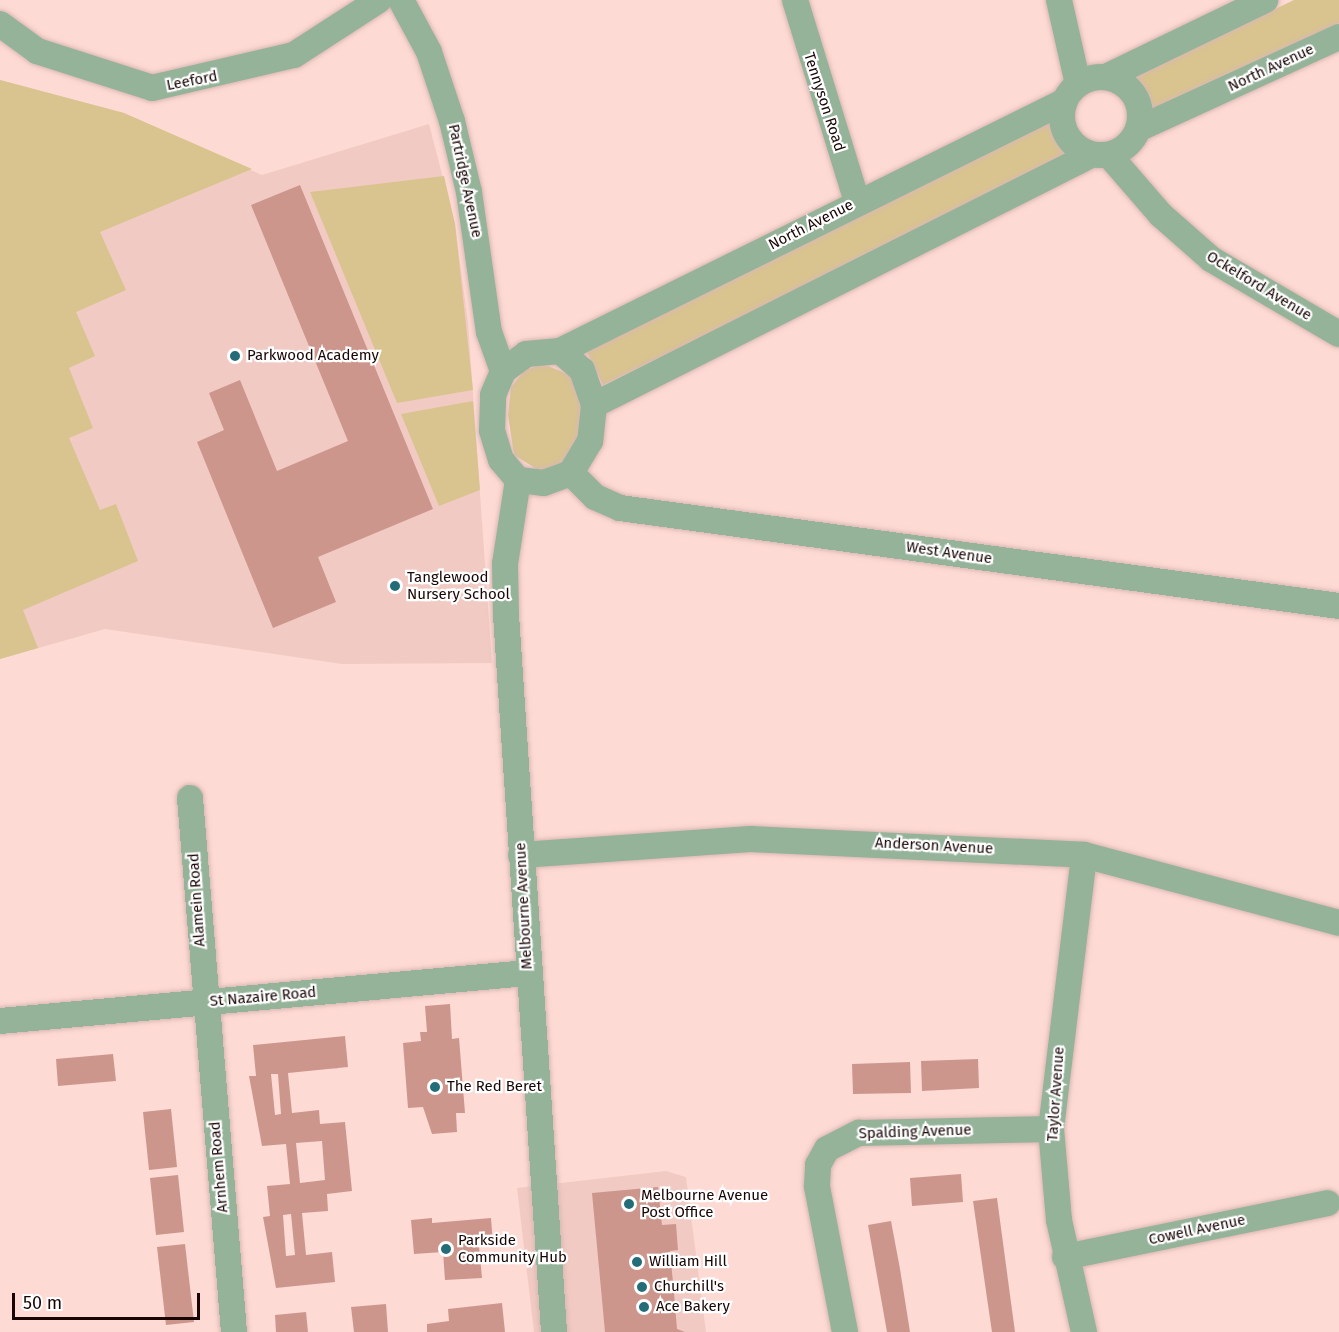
<!DOCTYPE html>
<html>
<head>
<meta charset="utf-8">
<style>
	body { margin:0 }
	#map { position:relative; width:1339px; height:1332px; overflow:hidden; background:#fedad4; font-family:"Fira Sans",sans-serif }
	div>[style] { position:absolute }
	.built>* { inset:0; background:#f1cac3 }
	.green>* { inset:0; background:#d9c48f }
	.building>* { inset:0; background:#cd968d }
	.roads { filter:drop-shadow(0 0 2px #d9b8b3) drop-shadow(0 0 2px #d9b8b3) }
	.minor>* { height:26px; margin:-13px; padding:0 13px; transform-origin:13px; border-radius:13px; background:#95b399 }
	.minor>.ring { margin:-13px; padding:0; box-sizing:content-box; background:none; border:26px solid #95b399; border-radius:50% }
	.dots>* { width:16px; height:16px; translate:-50% -50%; box-sizing:border-box; border:3px solid #fff; border-radius:50% }
	span { translate:-50% -50%; white-space:nowrap; text-align:center; line-height:1.15; -webkit-text-stroke:4.5px #fff; paint-order:stroke }
	.street-label { font-size:15px; color:#180605 }
	.poi-label { font-size:15px; color:#180605 }
	.left { translate:0 -50%; text-align:left }
	.scale { position:absolute; left:12px; top:1293px; width:188px; height:27px; box-sizing:border-box; border:3px solid #180605; border-top:0; padding-left:8px; font-size:18px; line-height:21px; white-space:nowrap; color:#180605; -webkit-text-stroke:4px #fff; paint-order:stroke }
</style>
</head>
<body>
<div id="map">
	<div class="built">
		<i style="clip-path:polygon(0 80px,124px 113px,262px 175px,429px 124px,455px 224px,468px 323px,492px 663px,342px 664px,105px 629px,0 659px)"></i>
		<i style="clip-path:polygon(666px 1171px,686px 1177px,706px 1332px,534px 1332px,517px 1188px)"></i>
	</div>
	<div class="green">
		<i style="clip-path:polygon(1294px 0,1339px 0,1339px 23px,1152px 112px,1135px 76px)"></i>
		<i style="clip-path:polygon(0 80px,124px 113px,252px 169px,100px 232px,126px 290px,76px 312px,95px 356px,69px 368px,93px 428px,69px 438px,100px 510px,116px 504px,138px 561px,23px 610px,38px 648px,0 659px)"></i>
		<i style="clip-path:polygon(1049px 120px,1068px 156px,603px 385px,585px 348px)"></i>
		<i style="clip-path:polygon(444px 176px,455px 224px,473px 390px,397px 403px,310px 192px)"></i>
		<i style="clip-path:polygon(543px 364px,575px 377px,582px 395px,578px 440px,569px 460px,543px 473px,514px 455px,508px 415px,511px 387px,525px 370px)"></i>
		<i style="clip-path:polygon(473px 401px,480px 490px,439px 506px,401px 414px)"></i>
	</div>
	<div class="building">
		<i style="clip-path:polygon(300px 185px,433px 509px,318px 557px,336px 602px,273px 628px,197px 442px,224px 430px,209px 393px,240px 380px,277px 471px,348px 441px,251px 205px)"></i>
		<i style="clip-path:polygon(450px 1004px,452px 1039px,459px 1038px,465px 1113px,456px 1113px,457px 1132px,432px 1134px,423px 1107px,408px 1108px,403px 1043px,421px 1041px,420px 1032px,427px 1032px,425px 1006px)"></i>
		<i style="clip-path:polygon(evenodd,345px 1036px,348px 1067px,288px 1073px,292px 1113px,319px 1110px,320px 1124px,345px 1122px,352px 1191px,327px 1194px,328px 1211px,302px 1213px,306px 1255px,332px 1252px,335px 1282px,276px 1288px,263px 1217px,270px 1216px,267px 1186px,290px 1184px,286px 1144px,262px 1146px,249px 1076px,256px 1076px,253px 1045px,345px 1036px,271px 1074px,278px 1074px,281px 1114px,275px 1115px,271px 1074px,345px 1036px,322px 1141px,325px 1180px,300px 1183px,296px 1143px,322px 1141px,345px 1036px,291px 1214px,295px 1255px,286px 1256px,283px 1215px,291px 1214px)"></i>
		<i style="clip-path:polygon(113px 1054px,116px 1081px,58px 1086px,56px 1059px)"></i>
		<i style="clip-path:polygon(978px 1059px,979px 1088px,922px 1091px,921px 1061px)"></i>
		<i style="clip-path:polygon(910px 1062px,911px 1093px,853px 1094px,852px 1064px)"></i>
		<i style="clip-path:polygon(171px 1109px,177px 1167px,149px 1170px,143px 1112px)"></i>
		<i style="clip-path:polygon(961px 1174px,963px 1202px,912px 1206px,910px 1178px)"></i>
		<i style="clip-path:polygon(178px 1175px,184px 1232px,156px 1235px,150px 1178px)"></i>
		<i style="clip-path:polygon(658px 1187px,662px 1225px,676px 1224px,678px 1250px,670px 1251px,674px 1293px,677px 1329px,685px 1332px,605px 1332px,592px 1193px)"></i>
		<i style="clip-path:polygon(997px 1198px,1010px 1295px,1015px 1332px,992px 1332px,987px 1298px,973px 1201px)"></i>
		<i style="clip-path:polygon(432px 1218px,432px 1223px,491px 1218px,493px 1245px,479px 1246px,482px 1278px,445px 1280px,443px 1252px,414px 1254px,411px 1220px)"></i>
		<i style="clip-path:polygon(891px 1221px,900px 1269px,910px 1332px,887px 1332px,868px 1225px)"></i>
		<i style="clip-path:polygon(185px 1244px,194px 1322px,166px 1325px,157px 1247px)"></i>
		<i style="clip-path:polygon(502px 1303px,505px 1332px,427px 1332px,427px 1324px,449px 1321px,448px 1309px)"></i>
		<i style="clip-path:polygon(386px 1304px,388px 1332px,354px 1332px,351px 1307px)"></i>
		<i style="clip-path:polygon(306px 1312px,308px 1332px,276px 1332px,275px 1315px)"></i>
	</div>
	<div class="roads">
		<div class="minor">
			<i style="left:401px;top:0;width:59px;rotate:61.7deg"></i>
			<i style="left:429px;top:52px;width:73px;rotate:71.6deg"></i>
			<i style="left:452px;top:121px;width:73px;rotate:76.5deg"></i>
			<i style="left:469px;top:192px;width:141px;rotate:81.9deg"></i>
			<i style="left:489px;top:332px;width:41px;rotate:70.3deg"></i>
			<i style="left:795px;top:0;width:211px;rotate:72.9deg"></i>
			<i style="left:1059px;top:0;width:86px;rotate:77.3deg"></i>
			<i style="left:0;top:24px;width:46px;rotate:36.1deg"></i>
			<i style="left:37px;top:51px;width:121px;rotate:17.8deg"></i>
			<i style="left:152px;top:88px;width:146px;rotate:-13.1deg"></i>
			<i style="left:294px;top:55px;width:101px;rotate:-32.9deg"></i>
			<i class="ring" style="left:1062px;top:77px;width:52px;height:52px"></i>
			<i style="left:1106px;top:77px;width:177px;rotate:-25.8deg"></i>
			<i style="left:1138px;top:129px;width:221px;rotate:-24.6deg"></i>
			<i style="left:1109px;top:155px;width:79px;rotate:49.1deg"></i>
			<i style="left:1161px;top:215px;width:67px;rotate:41.3deg"></i>
			<i style="left:1211px;top:259px;width:148px;rotate:30.4deg"></i>
			<i style="left:560px;top:351px;width:29px;rotate:41deg"></i>
			<i style="left:582px;top:370px;width:37px;rotate:71deg"></i>
			<i style="left:594px;top:405px;width:36px;rotate:96deg"></i>
			<i style="left:590px;top:441px;width:37px;rotate:121deg"></i>
			<i style="left:571px;top:473px;width:29px;rotate:160deg"></i>
			<i style="left:544px;top:483px;width:26px;rotate:-173deg"></i>
			<i style="left:518px;top:480px;width:26px;rotate:-130deg"></i>
			<i style="left:501px;top:460px;width:31px;rotate:-107deg"></i>
			<i style="left:492px;top:430px;width:35px;rotate:-88deg"></i>
			<i style="left:493px;top:395px;width:26px;rotate:-67deg"></i>
			<i style="left:503px;top:371px;width:29px;rotate:-36deg"></i>
			<i style="left:526px;top:354px;width:34px;rotate:-5deg"></i>
			<i style="left:560px;top:351px;width:563px;rotate:-26.34deg"></i>
			<i style="left:594px;top:405px;width:556px;rotate:-26.7deg"></i>
			<i style="left:571px;top:473px;width:34px;rotate:45deg"></i>
			<i style="left:595px;top:497px;width:27px;rotate:24deg"></i>
			<i style="left:620px;top:508px;width:726px;rotate:7.76deg"></i>
			<i style="left:518px;top:480px;width:85px;rotate:98.8deg"></i>
			<i style="left:505px;top:564px;width:51px;rotate:88.9deg"></i>
			<i style="left:506px;top:615px;width:719px;rotate:86.17deg"></i>
			<i style="left:190px;top:798px;width:536px;rotate:85.29deg"></i>
			<i style="left:521px;top:855px;width:230px;rotate:-4deg"></i>
			<i style="left:750px;top:839px;width:334px;rotate:2.7deg"></i>
			<i style="left:1084px;top:855px;width:264px;rotate:14.9deg"></i>
			<i style="left:0;top:1021px;width:529px;rotate:-5.2deg"></i>
			<i style="left:1065px;top:1257px;width:268px;rotate:-11.6deg"></i>
			<i style="left:845px;top:1332px;width:149px;rotate:-100.9deg"></i>
			<i style="left:817px;top:1186px;width:21px;rotate:-87deg"></i>
			<i style="left:818px;top:1165px;width:18px;rotate:-61deg"></i>
			<i style="left:827px;top:1149px;width:36px;rotate:-27deg"></i>
			<i style="left:859px;top:1133px;width:192px;rotate:-1.2deg"></i>
			<i style="left:1084px;top:1332px;width:115px;rotate:-102.6deg"></i>
			<i style="left:1059px;top:1220px;width:91px;rotate:-95deg"></i>
			<i style="left:1051px;top:1129px;width:276px;rotate:-83.1deg"></i>
		</div>
	</div>
	<div class="dots">
		<i style="left:235px;top:356px;background:#246c78"></i>
		<i style="left:395px;top:586px;background:#246c78"></i>
		<i style="left:435px;top:1087px;background:#246c78"></i>
		<i style="left:629px;top:1204px;background:#246c78"></i>
		<i style="left:446px;top:1249px;background:#246c78"></i>
		<i style="left:637px;top:1262px;background:#246c78"></i>
		<i style="left:642px;top:1287px;background:#246c78"></i>
		<i style="left:644px;top:1307px;background:#246c78"></i>
	</div>
	<div class="street-label">
		<span style="left:1271px;top:68px;rotate:-25deg">North Avenue</span>
		<span style="left:192px;top:81px;rotate:-11deg">Leeford</span>
		<span style="left:824px;top:102px;rotate:72deg">Tennyson Road</span>
		<span style="left:465px;top:181px;rotate:78deg">Partridge Avenue</span>
		<span style="left:811px;top:225px;rotate:-27deg">North Avenue</span>
		<span style="left:1259px;top:286px;rotate:31deg">Ockelford Avenue</span>
		<span style="left:949px;top:553px;rotate:8deg">West Avenue</span>
		<span style="left:934px;top:846px;rotate:3deg">Anderson Avenue</span>
		<span style="left:197px;top:900px;rotate:-94deg">Alamein Road</span>
		<span style="left:524px;top:906px;rotate:-93deg">Melbourne Avenue</span>
		<span style="left:263px;top:997px;rotate:-5deg">St Nazaire Road</span>
		<span style="left:1056px;top:1094px;rotate:-86deg">Taylor Avenue</span>
		<span style="left:915px;top:1132px;rotate:-2deg">Spalding Avenue</span>
		<span style="left:219px;top:1167px;rotate:-95deg">Arnhem Road</span>
		<span style="left:1197px;top:1230px;rotate:-12deg">Cowell Avenue</span>
	</div>
	<div class="poi-label">
		<span class="left" style="left:247px;top:356px">Parkwood Academy</span>
		<span class="left" style="left:407px;top:586px">Tanglewood<br>Nursery School</span>
		<span class="left" style="left:447px;top:1087px">The Red Beret</span>
		<span class="left" style="left:641px;top:1204px">Melbourne Avenue<br>Post Office</span>
		<span class="left" style="left:458px;top:1249px">Parkside<br>Community Hub</span>
		<span class="left" style="left:649px;top:1262px">William Hill</span>
		<span class="left" style="left:654px;top:1287px">Churchill's</span>
		<span class="left" style="left:656px;top:1307px">Ace Bakery</span>
	</div>
	<div class="scale">50 m</div>
</div>
</body>
</html>
